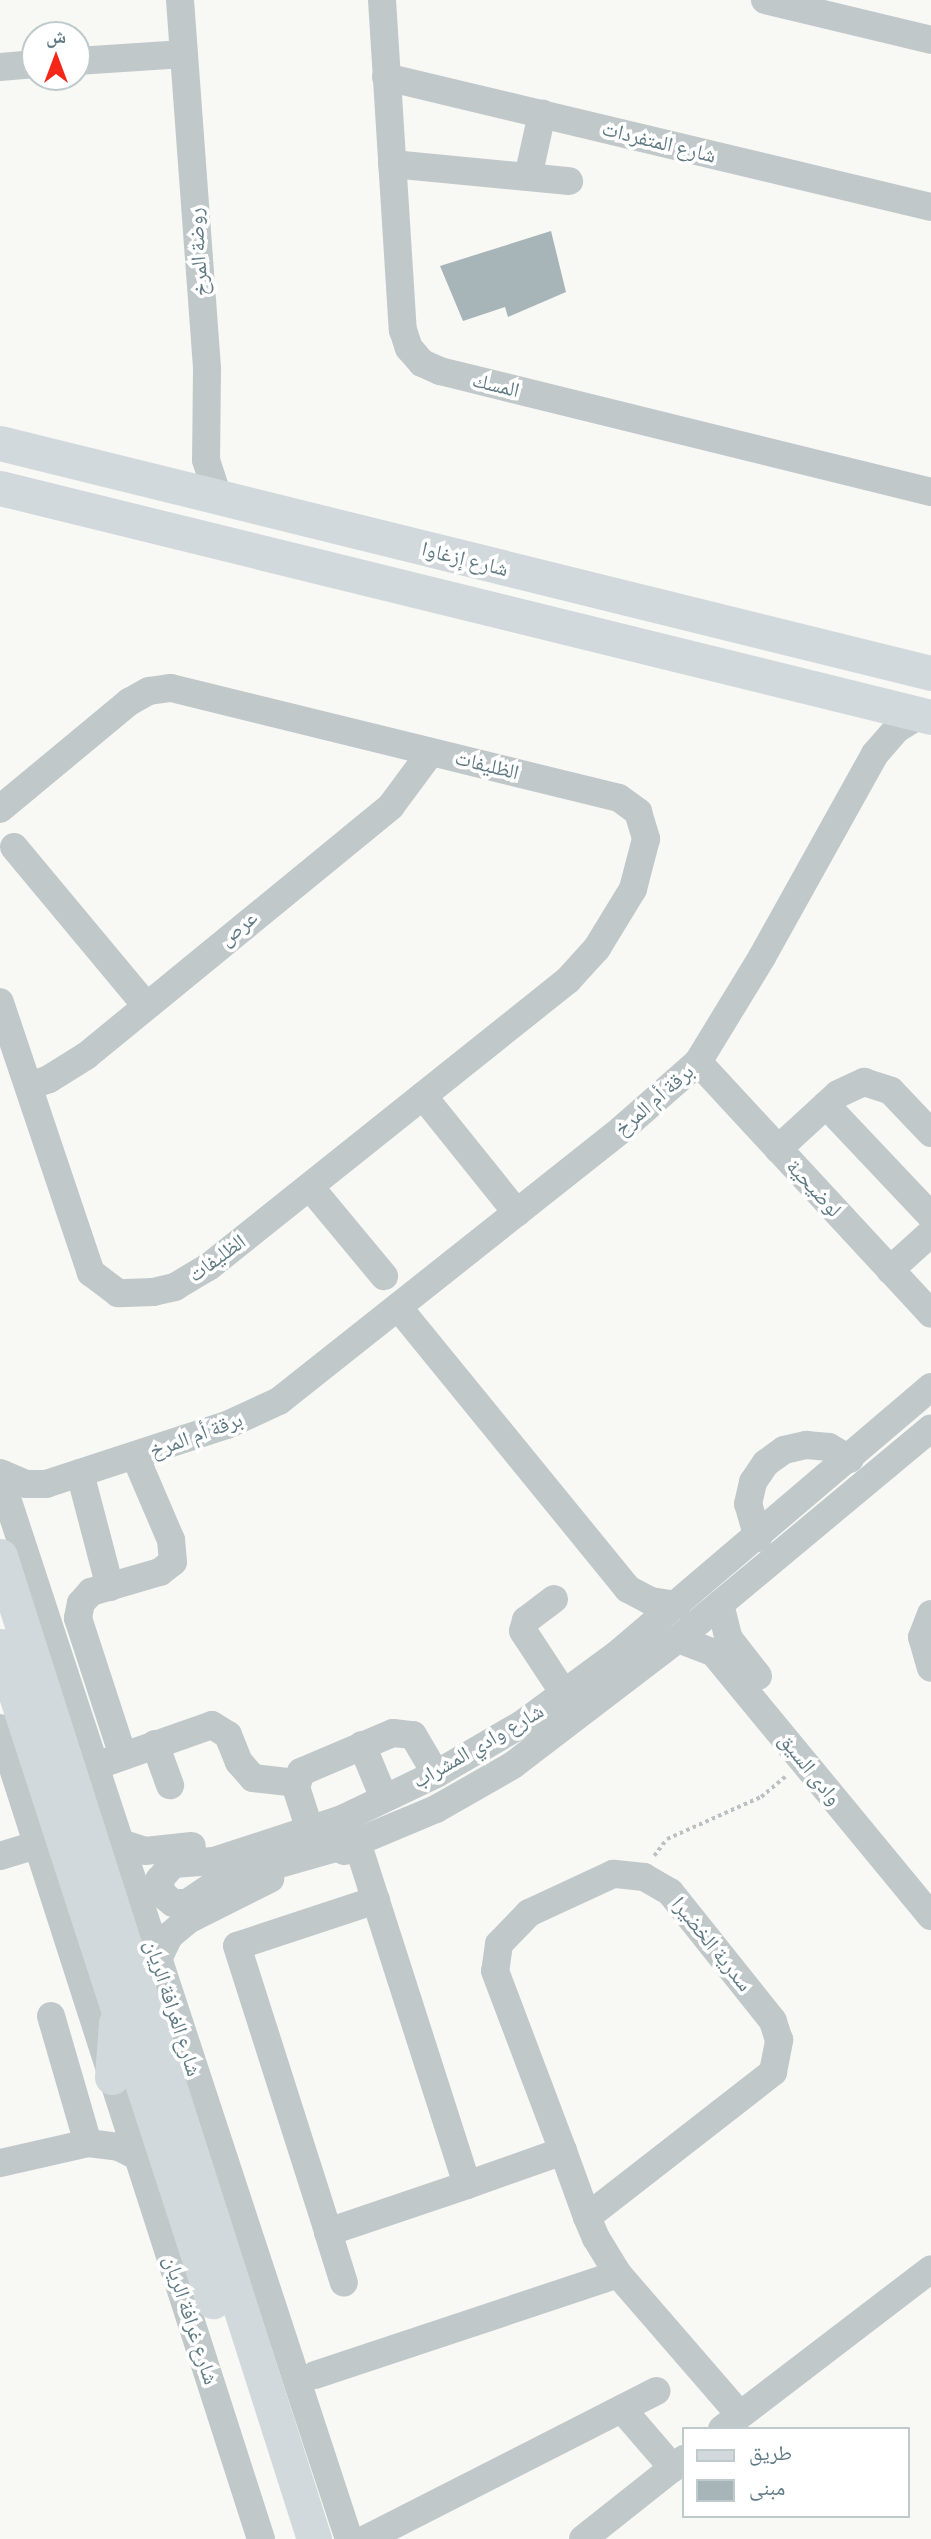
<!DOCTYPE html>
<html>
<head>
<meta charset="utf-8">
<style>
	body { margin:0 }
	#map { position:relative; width:931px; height:2539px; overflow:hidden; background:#f8f8f5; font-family:Signika,"Noto Naskh Arabic",sans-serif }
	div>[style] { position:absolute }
	.building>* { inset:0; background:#a7b4b8 }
	.path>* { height:3.5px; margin-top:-1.75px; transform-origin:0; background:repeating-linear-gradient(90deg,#bbc0c2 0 3.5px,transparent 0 7px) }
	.minor>* { height:28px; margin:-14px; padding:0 14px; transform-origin:14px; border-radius:14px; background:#c0c8ca }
	.major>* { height:35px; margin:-17.5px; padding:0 17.5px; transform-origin:17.5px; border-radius:17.5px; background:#d2d9dc }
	span { translate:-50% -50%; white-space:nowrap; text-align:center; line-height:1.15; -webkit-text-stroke:7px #fff; paint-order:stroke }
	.street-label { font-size:21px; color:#607a83 }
	.legend { position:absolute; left:682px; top:2427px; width:228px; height:91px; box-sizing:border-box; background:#fff; border:2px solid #bfcacd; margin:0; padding:9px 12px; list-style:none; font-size:21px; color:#607a83 }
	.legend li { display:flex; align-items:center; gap:14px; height:35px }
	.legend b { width:35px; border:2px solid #bfcacd }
	.north { position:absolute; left:21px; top:21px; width:70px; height:70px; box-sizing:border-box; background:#fff; border:2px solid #bfcacd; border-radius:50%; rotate:0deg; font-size:19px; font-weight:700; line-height:28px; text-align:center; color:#607a83 }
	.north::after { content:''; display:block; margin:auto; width:24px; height:32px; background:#f4261a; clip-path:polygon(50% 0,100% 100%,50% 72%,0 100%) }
</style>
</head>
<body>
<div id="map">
	<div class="building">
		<i style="clip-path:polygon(551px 231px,566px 292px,508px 317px,505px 307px,463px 321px,440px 266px)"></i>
	</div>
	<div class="path">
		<i style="left:654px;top:1856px;width:21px;rotate:-53deg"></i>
		<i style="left:667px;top:1839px;width:103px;rotate:-24.1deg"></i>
		<i style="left:761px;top:1797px;width:33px;rotate:-40deg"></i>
	</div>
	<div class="minor">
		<i style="left:180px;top:0;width:370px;rotate:85.8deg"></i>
		<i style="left:207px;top:369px;width:91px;rotate:90.6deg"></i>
		<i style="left:206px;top:460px;width:40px;rotate:72deg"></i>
		<i style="left:382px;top:0;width:331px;rotate:86.4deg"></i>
		<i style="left:403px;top:330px;width:19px;rotate:72deg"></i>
		<i style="left:409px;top:348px;width:20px;rotate:49deg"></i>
		<i style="left:422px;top:363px;width:20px;rotate:24deg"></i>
		<i style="left:440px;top:371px;width:506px;rotate:13.84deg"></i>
		<i style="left:765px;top:0;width:171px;rotate:13.5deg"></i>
		<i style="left:77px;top:61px;width:107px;rotate:-3.7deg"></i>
		<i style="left:0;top:67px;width:35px;rotate:-5deg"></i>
		<i style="left:386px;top:77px;width:560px;rotate:13.42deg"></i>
		<i style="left:392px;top:164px;width:178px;rotate:5.5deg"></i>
		<i style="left:528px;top:177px;width:65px;rotate:-77.5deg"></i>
		<i style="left:0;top:809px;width:168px;rotate:-39.7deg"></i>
		<i style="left:129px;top:702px;width:23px;rotate:-29deg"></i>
		<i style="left:149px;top:691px;width:22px;rotate:-8deg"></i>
		<i style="left:171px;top:688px;width:461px;rotate:13.8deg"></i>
		<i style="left:619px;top:798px;width:24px;rotate:36deg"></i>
		<i style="left:638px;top:812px;width:28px;rotate:73deg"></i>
		<i style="left:646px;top:839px;width:52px;rotate:104.6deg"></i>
		<i style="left:633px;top:889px;width:69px;rotate:121.4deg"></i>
		<i style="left:597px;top:948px;width:43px;rotate:132.2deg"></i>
		<i style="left:568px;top:980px;width:460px;rotate:141.4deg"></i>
		<i style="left:208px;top:1267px;width:39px;rotate:149deg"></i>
		<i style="left:175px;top:1287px;width:22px;rotate:167deg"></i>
		<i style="left:154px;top:1292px;width:36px;rotate:178deg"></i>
		<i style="left:118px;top:1293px;width:34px;rotate:-143deg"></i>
		<i style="left:91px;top:1273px;width:286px;rotate:-108.6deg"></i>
		<i style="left:14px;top:847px;width:204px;rotate:50.2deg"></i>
		<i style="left:698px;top:1062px;width:343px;rotate:47.2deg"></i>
		<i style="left:29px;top:1086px;width:21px;rotate:-19deg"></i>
		<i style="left:49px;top:1079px;width:44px;rotate:-31.9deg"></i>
		<i style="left:86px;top:1056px;width:394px;rotate:-39.3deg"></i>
		<i style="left:391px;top:806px;width:67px;rotate:-53.5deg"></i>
		<i style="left:423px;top:1096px;width:150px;rotate:51.2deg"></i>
		<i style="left:826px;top:1105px;width:153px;rotate:46.6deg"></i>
		<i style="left:778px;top:1149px;width:81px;rotate:-42.5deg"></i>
		<i style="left:838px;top:1094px;width:29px;rotate:-25deg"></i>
		<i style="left:864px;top:1082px;width:28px;rotate:18deg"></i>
		<i style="left:891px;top:1091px;width:58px;rotate:46.4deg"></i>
		<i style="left:310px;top:1187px;width:116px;rotate:50.3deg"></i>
		<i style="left:890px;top:1270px;width:55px;rotate:-42.1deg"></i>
		<i style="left:398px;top:1307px;width:364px;rotate:50.8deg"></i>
		<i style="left:628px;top:1589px;width:26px;rotate:28deg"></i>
		<i style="left:651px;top:1601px;width:26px;rotate:9deg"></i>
		<i style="left:931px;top:1387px;width:414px;rotate:139.6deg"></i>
		<i style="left:616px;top:1655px;width:117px;rotate:143.7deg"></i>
		<i style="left:522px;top:1724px;width:99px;rotate:149.8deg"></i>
		<i style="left:436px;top:1774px;width:104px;rotate:154.4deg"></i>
		<i style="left:342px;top:1819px;width:135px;rotate:161.8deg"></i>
		<i style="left:214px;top:1861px;width:41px;rotate:175.8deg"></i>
		<i style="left:173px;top:1864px;width:21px;rotate:131deg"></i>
		<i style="left:159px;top:1880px;width:14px;rotate:78deg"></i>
		<i style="left:162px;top:1894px;width:14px;rotate:39deg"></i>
		<i style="left:173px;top:1903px;width:14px"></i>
		<i style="left:187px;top:1903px;width:40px;rotate:-34deg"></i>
		<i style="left:220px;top:1881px;width:142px;rotate:-15.9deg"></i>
		<i style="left:357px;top:1842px;width:86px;rotate:-22.7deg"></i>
		<i style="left:436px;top:1809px;width:89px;rotate:-29.7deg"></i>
		<i style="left:513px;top:1765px;width:208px;rotate:-37.4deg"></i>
		<i style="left:678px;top:1639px;width:329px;rotate:-39.8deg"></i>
		<i style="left:0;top:1473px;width:28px;rotate:23deg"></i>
		<i style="left:26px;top:1484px;width:20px"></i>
		<i style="left:46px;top:1484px;width:190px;rotate:-18.1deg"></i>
		<i style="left:227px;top:1425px;width:57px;rotate:-24.8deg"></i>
		<i style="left:279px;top:1401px;width:438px;rotate:-38.4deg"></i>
		<i style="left:622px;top:1129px;width:101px;rotate:-41.4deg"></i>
		<i style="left:698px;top:1062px;width:123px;rotate:-58.6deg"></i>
		<i style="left:762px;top:957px;width:232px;rotate:-60.9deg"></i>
		<i style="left:875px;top:754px;width:33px;rotate:-49deg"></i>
		<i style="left:897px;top:729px;width:28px;rotate:-32deg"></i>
		<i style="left:80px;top:1473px;width:118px;rotate:75.3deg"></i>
		<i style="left:0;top:1477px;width:1118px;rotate:71.81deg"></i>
		<i style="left:758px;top:1538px;width:35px;rotate:-106deg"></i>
		<i style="left:748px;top:1504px;width:23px;rotate:-77deg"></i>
		<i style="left:753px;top:1482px;width:23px;rotate:-56deg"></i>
		<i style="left:766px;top:1463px;width:22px;rotate:-36deg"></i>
		<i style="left:784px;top:1450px;width:23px;rotate:-13deg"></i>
		<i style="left:806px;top:1445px;width:23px;rotate:5deg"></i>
		<i style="left:829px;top:1447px;width:24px;rotate:30deg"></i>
		<i style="left:554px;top:1599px;width:35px;rotate:143deg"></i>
		<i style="left:526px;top:1620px;width:11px;rotate:105deg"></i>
		<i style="left:523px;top:1631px;width:77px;rotate:56.7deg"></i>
		<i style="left:720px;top:1604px;width:36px;rotate:76deg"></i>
		<i style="left:729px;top:1639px;width:47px;rotate:51.9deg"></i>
		<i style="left:931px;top:1614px;width:25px;rotate:111deg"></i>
		<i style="left:922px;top:1637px;width:32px;rotate:74deg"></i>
		<i style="left:678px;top:1639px;width:39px;rotate:21deg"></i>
		<i style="left:714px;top:1653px;width:341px;rotate:50.5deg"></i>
		<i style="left:0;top:1728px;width:852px;rotate:72.16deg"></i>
		<i style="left:155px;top:1744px;width:44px;rotate:69.9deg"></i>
		<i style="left:362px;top:1745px;width:57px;rotate:67.5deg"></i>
		<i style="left:123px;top:1756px;width:145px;rotate:-108.1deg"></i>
		<i style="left:78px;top:1618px;width:15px;rotate:-79deg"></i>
		<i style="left:81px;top:1603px;width:15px;rotate:-48deg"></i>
		<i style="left:91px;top:1592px;width:72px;rotate:-16.2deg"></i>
		<i style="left:160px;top:1572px;width:16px;rotate:-38deg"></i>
		<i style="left:173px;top:1562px;width:22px;rotate:-95deg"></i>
		<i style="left:171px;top:1540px;width:91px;rotate:-113.2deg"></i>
		<i style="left:107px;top:1762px;width:111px;rotate:-19.4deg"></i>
		<i style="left:212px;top:1725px;width:19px;rotate:32deg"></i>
		<i style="left:228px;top:1735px;width:29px;rotate:68deg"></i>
		<i style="left:239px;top:1762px;width:21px;rotate:49deg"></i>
		<i style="left:253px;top:1778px;width:43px;rotate:6.6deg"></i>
		<i style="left:307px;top:1821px;width:35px;rotate:-108deg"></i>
		<i style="left:296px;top:1788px;width:17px;rotate:-73deg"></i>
		<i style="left:301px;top:1772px;width:100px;rotate:-23deg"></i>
		<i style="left:393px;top:1733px;width:20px;rotate:6deg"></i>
		<i style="left:413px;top:1735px;width:45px;rotate:59.5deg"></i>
		<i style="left:121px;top:1843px;width:25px;rotate:18deg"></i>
		<i style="left:145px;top:1851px;width:47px;rotate:-6.1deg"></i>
		<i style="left:344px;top:1851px;width:16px;rotate:-35deg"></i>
		<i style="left:357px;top:1842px;width:360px;rotate:72.2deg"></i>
		<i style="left:467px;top:2185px;width:102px;rotate:-19.5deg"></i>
		<i style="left:0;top:1856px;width:39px;rotate:-17deg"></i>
		<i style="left:376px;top:1900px;width:146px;rotate:161.7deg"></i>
		<i style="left:237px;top:1946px;width:300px;rotate:72.3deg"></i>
		<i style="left:328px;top:2232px;width:147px;rotate:-18.7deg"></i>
		<i style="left:157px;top:1961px;width:28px;rotate:-64deg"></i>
		<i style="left:169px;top:1936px;width:25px;rotate:-40deg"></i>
		<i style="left:188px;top:1920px;width:92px;rotate:-26.6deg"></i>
		<i style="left:51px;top:2016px;width:132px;rotate:73.8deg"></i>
		<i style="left:0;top:2163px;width:90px;rotate:-12.8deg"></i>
		<i style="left:88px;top:2143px;width:31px;rotate:7deg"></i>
		<i style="left:119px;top:2147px;width:22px;rotate:27deg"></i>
		<i style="left:587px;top:2217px;width:236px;rotate:-37.9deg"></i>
		<i style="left:773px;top:2072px;width:33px;rotate:-79deg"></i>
		<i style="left:779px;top:2040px;width:20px;rotate:-108deg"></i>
		<i style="left:773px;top:2021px;width:165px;rotate:-128.6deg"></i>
		<i style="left:670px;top:1892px;width:30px;rotate:-150deg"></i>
		<i style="left:644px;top:1877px;width:31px;rotate:-174deg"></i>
		<i style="left:613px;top:1874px;width:93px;rotate:155.1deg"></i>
		<i style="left:529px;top:1913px;width:43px;rotate:134.1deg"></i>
		<i style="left:499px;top:1944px;width:27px;rotate:98deg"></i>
		<i style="left:495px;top:1971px;width:192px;rotate:69.3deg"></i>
		<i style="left:563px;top:2151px;width:70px;rotate:70deg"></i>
		<i style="left:587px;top:2217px;width:23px;rotate:67deg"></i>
		<i style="left:596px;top:2238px;width:42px;rotate:58.6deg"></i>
		<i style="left:618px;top:2274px;width:186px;rotate:49.1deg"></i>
		<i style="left:328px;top:2232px;width:53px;rotate:72.6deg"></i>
		<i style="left:315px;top:2375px;width:319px;rotate:-18.4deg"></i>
		<i style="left:622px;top:2409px;width:78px;rotate:49.2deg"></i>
		<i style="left:722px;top:2429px;width:263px;rotate:-37.4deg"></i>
		<i style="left:366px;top:2539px;width:326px;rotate:-27deg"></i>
		<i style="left:583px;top:2539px;width:129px;rotate:-38.4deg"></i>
	</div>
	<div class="major">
		<i style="left:0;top:443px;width:959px;rotate:13.88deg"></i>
		<i style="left:0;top:488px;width:959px;rotate:13.82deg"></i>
		<i style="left:0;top:1556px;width:1032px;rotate:72.28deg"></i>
		<i style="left:0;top:1646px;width:689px;rotate:71.99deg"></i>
		<i style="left:112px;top:2077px;width:54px;rotate:-85.8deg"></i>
	</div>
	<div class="street-label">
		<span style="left:659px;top:142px;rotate:14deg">شارع المتفردات</span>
		<span style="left:198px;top:252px;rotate:-94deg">روضة المرخ</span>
		<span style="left:496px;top:385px;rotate:14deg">المسك</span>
		<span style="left:465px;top:559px;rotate:14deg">شارع إزغاوا</span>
		<span style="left:487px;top:765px;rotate:14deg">الظليفات</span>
		<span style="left:238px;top:928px;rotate:-39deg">عرص</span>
		<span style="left:654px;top:1100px;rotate:-41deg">برقة أم المرخ</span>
		<span style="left:814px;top:1188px;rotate:47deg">لوضيحية</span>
		<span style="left:217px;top:1258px;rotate:-36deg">الظليفات</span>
		<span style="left:196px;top:1435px;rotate:-20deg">برقة أم المرخ</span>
		<span style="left:478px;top:1746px;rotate:-30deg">شارع وادي المشراب</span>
		<span style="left:810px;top:1769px;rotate:51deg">وادى السيق</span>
		<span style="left:712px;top:1944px;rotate:51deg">سدرية الخضيرا</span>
		<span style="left:173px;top:2008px;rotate:72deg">شارع الغرافة الريان</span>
		<span style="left:191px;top:2320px;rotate:72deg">شارع غرافة الريان</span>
	</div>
	<ul class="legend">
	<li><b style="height:9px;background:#d2d9dc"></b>طريق</li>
	<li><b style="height:19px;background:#a7b4b8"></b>مبنى</li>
	</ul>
	<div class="north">ش</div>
</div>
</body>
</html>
